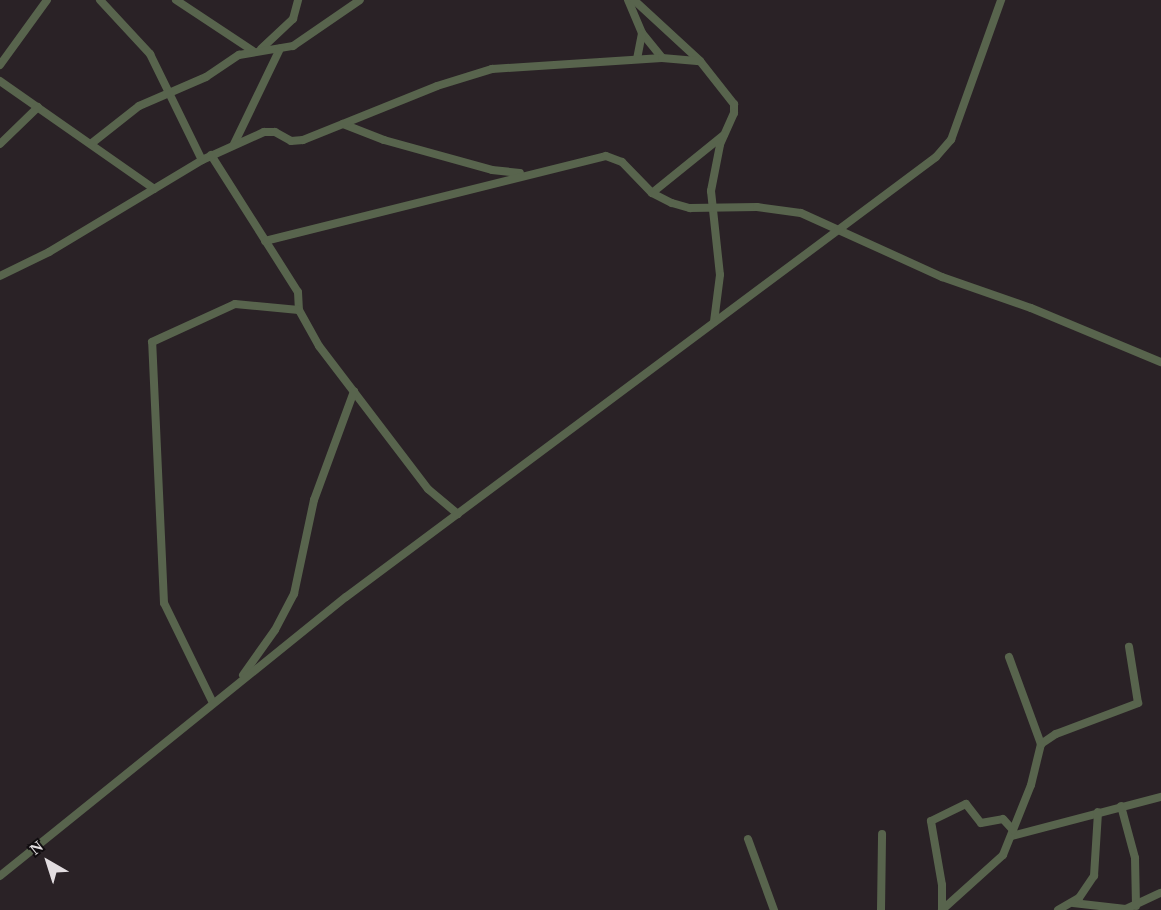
<!DOCTYPE html>
<html>
<head>
<meta charset="utf-8">
<style>
	body { margin:0 }
	#map { position:relative; width:1161px; height:910px; overflow:hidden; background:#2a2226; font-family:"Times New Roman",serif }
	div>[style] { position:absolute }
	.street>* { height:8px; margin:-4px; padding:0 4px; transform-origin:4px; border-radius:4px; background:#58644d }
	span { translate:-50% -50%; white-space:nowrap; text-align:center; line-height:1.15; -webkit-text-stroke:4.5px #100c0f; paint-order:stroke }
	.north { position:absolute; left:18px; top:832px; width:60px; height:60px; -webkit-text-stroke:4px #100c0f; paint-order:stroke; rotate:321deg; font-size:16px; font-weight:700; line-height:24px; text-align:center; color:#e2dde0 }
	.north::after { content:''; display:block; margin:auto; width:21px; height:27px; background:#e2dde0; clip-path:polygon(50% 0,100% 100%,50% 72%,0 100%) }
</style>
</head>
<body>
<div id="map">
	<div class="street">
		<i style="left:100px;top:0;width:74px;rotate:47.2deg"></i>
		<i style="left:150px;top:54px;width:118px;rotate:63.9deg"></i>
		<i style="left:176px;top:0;width:92px;rotate:33.5deg"></i>
		<i style="left:628px;top:0;width:36px;rotate:67deg"></i>
		<i style="left:642px;top:33px;width:32px;rotate:51deg"></i>
		<i style="left:634px;top:0;width:90px;rotate:42.7deg"></i>
		<i style="left:700px;top:61px;width:55px;rotate:51.7deg"></i>
		<i style="left:734px;top:104px;width:9px;rotate:90deg"></i>
		<i style="left:734px;top:113px;width:35px;rotate:114deg"></i>
		<i style="left:720px;top:145px;width:47px;rotate:101.1deg"></i>
		<i style="left:711px;top:191px;width:84px;rotate:83.9deg"></i>
		<i style="left:720px;top:275px;width:47px;rotate:97.3deg"></i>
		<i style="left:261px;top:49px;width:44px;rotate:-43.2deg"></i>
		<i style="left:293px;top:19px;width:20px;rotate:-75deg"></i>
		<i style="left:637px;top:59px;width:26px;rotate:-79deg"></i>
		<i style="left:0;top:65px;width:80px;rotate:-54.1deg"></i>
		<i style="left:0;top:81px;width:188px;rotate:35deg"></i>
		<i style="left:343px;top:124px;width:44px;rotate:21.3deg"></i>
		<i style="left:384px;top:140px;width:112px;rotate:15.5deg"></i>
		<i style="left:492px;top:170px;width:28px;rotate:6deg"></i>
		<i style="left:92px;top:143px;width:60px;rotate:-38.2deg"></i>
		<i style="left:139px;top:106px;width:73px;rotate:-23.4deg"></i>
		<i style="left:206px;top:77px;width:40px;rotate:-34deg"></i>
		<i style="left:239px;top:55px;width:55px;rotate:-9.5deg"></i>
		<i style="left:293px;top:46px;width:81px;rotate:-34.5deg"></i>
		<i style="left:0;top:144px;width:53px;rotate:-44.2deg"></i>
		<i style="left:234px;top:144px;width:106px;rotate:-64.2deg"></i>
		<i style="left:211px;top:155px;width:162px;rotate:57.6deg"></i>
		<i style="left:298px;top:292px;width:18px;rotate:87deg"></i>
		<i style="left:299px;top:310px;width:41px;rotate:60.9deg"></i>
		<i style="left:319px;top:346px;width:180px;rotate:52.7deg"></i>
		<i style="left:428px;top:489px;width:39px;rotate:40deg"></i>
		<i style="left:652px;top:193px;width:92px;rotate:-38.9deg"></i>
		<i style="left:265px;top:241px;width:351px;rotate:-14deg"></i>
		<i style="left:606px;top:156px;width:17px;rotate:21deg"></i>
		<i style="left:622px;top:162px;width:43px;rotate:45.9deg"></i>
		<i style="left:652px;top:193px;width:22px;rotate:27deg"></i>
		<i style="left:672px;top:203px;width:19px;rotate:16deg"></i>
		<i style="left:690px;top:208px;width:67px;rotate:-0.9deg"></i>
		<i style="left:757px;top:207px;width:44px;rotate:7.8deg"></i>
		<i style="left:801px;top:213px;width:155px;rotate:24.4deg"></i>
		<i style="left:942px;top:277px;width:94px;rotate:19.2deg"></i>
		<i style="left:1031px;top:308px;width:141px;rotate:22.6deg"></i>
		<i style="left:0;top:276px;width:55px;rotate:-26.1deg"></i>
		<i style="left:49px;top:252px;width:179px;rotate:-31deg"></i>
		<i style="left:202px;top:160px;width:68px;rotate:-24.3deg"></i>
		<i style="left:264px;top:132px;width:11px"></i>
		<i style="left:275px;top:132px;width:18px;rotate:29deg"></i>
		<i style="left:291px;top:141px;width:12px;rotate:-5deg"></i>
		<i style="left:303px;top:140px;width:144px;rotate:-21.9deg"></i>
		<i style="left:437px;top:86px;width:58px;rotate:-17.2deg"></i>
		<i style="left:492px;top:69px;width:170px;rotate:-3.7deg"></i>
		<i style="left:662px;top:58px;width:38px;rotate:5deg"></i>
		<i style="left:1009px;top:657px;width:93px;rotate:69.8deg"></i>
		<i style="left:243px;top:675px;width:55px;rotate:-54.6deg"></i>
		<i style="left:275px;top:630px;width:41px;rotate:-62.2deg"></i>
		<i style="left:294px;top:594px;width:96px;rotate:-78deg"></i>
		<i style="left:314px;top:500px;width:116px;rotate:-69.8deg"></i>
		<i style="left:213px;top:703px;width:111px;rotate:-116.1deg"></i>
		<i style="left:164px;top:603px;width:261px;rotate:-92.6deg"></i>
		<i style="left:152px;top:342px;width:91px;rotate:-24.6deg"></i>
		<i style="left:235px;top:304px;width:64px;rotate:5.4deg"></i>
		<i style="left:1121px;top:806px;width:54px;rotate:74.9deg"></i>
		<i style="left:1135px;top:858px;width:48px;rotate:88.8deg"></i>
		<i style="left:1012px;top:836px;width:154px;rotate:-14.7deg"></i>
		<i style="left:748px;top:839px;width:76px;rotate:69.9deg"></i>
		<i style="left:0;top:876px;width:444px;rotate:-38.9deg"></i>
		<i style="left:346px;top:597px;width:736px;rotate:-36.71deg"></i>
		<i style="left:936px;top:157px;width:23px;rotate:-49deg"></i>
		<i style="left:951px;top:140px;width:149px;rotate:-70.3deg"></i>
		<i style="left:1073px;top:903px;width:53px;rotate:6.5deg"></i>
		<i style="left:1126px;top:909px;width:38px;rotate:-25deg"></i>
		<i style="left:881px;top:910px;width:76px;rotate:-89.2deg"></i>
		<i style="left:942px;top:910px;width:82px;rotate:-42deg"></i>
		<i style="left:1003px;top:855px;width:75px;rotate:-68.2deg"></i>
		<i style="left:1031px;top:785px;width:42px;rotate:-76.3deg"></i>
		<i style="left:1041px;top:744px;width:18px;rotate:-34deg"></i>
		<i style="left:1056px;top:734px;width:88px;rotate:-20.7deg"></i>
		<i style="left:1138px;top:703px;width:57px;rotate:-99.1deg"></i>
		<i style="left:942px;top:910px;width:25px;rotate:-90deg"></i>
		<i style="left:942px;top:885px;width:65px;rotate:-99.8deg"></i>
		<i style="left:931px;top:821px;width:39px;rotate:-26deg"></i>
		<i style="left:966px;top:804px;width:24px;rotate:52deg"></i>
		<i style="left:981px;top:823px;width:22px;rotate:-10deg"></i>
		<i style="left:1003px;top:819px;width:15px;rotate:48deg"></i>
		<i style="left:1058px;top:910px;width:24px;rotate:-30deg"></i>
		<i style="left:1079px;top:898px;width:27px;rotate:-56deg"></i>
		<i style="left:1094px;top:876px;width:64px;rotate:-86.4deg"></i>
	</div>
	<div class="north">N</div>
</div>
</body>
</html>
